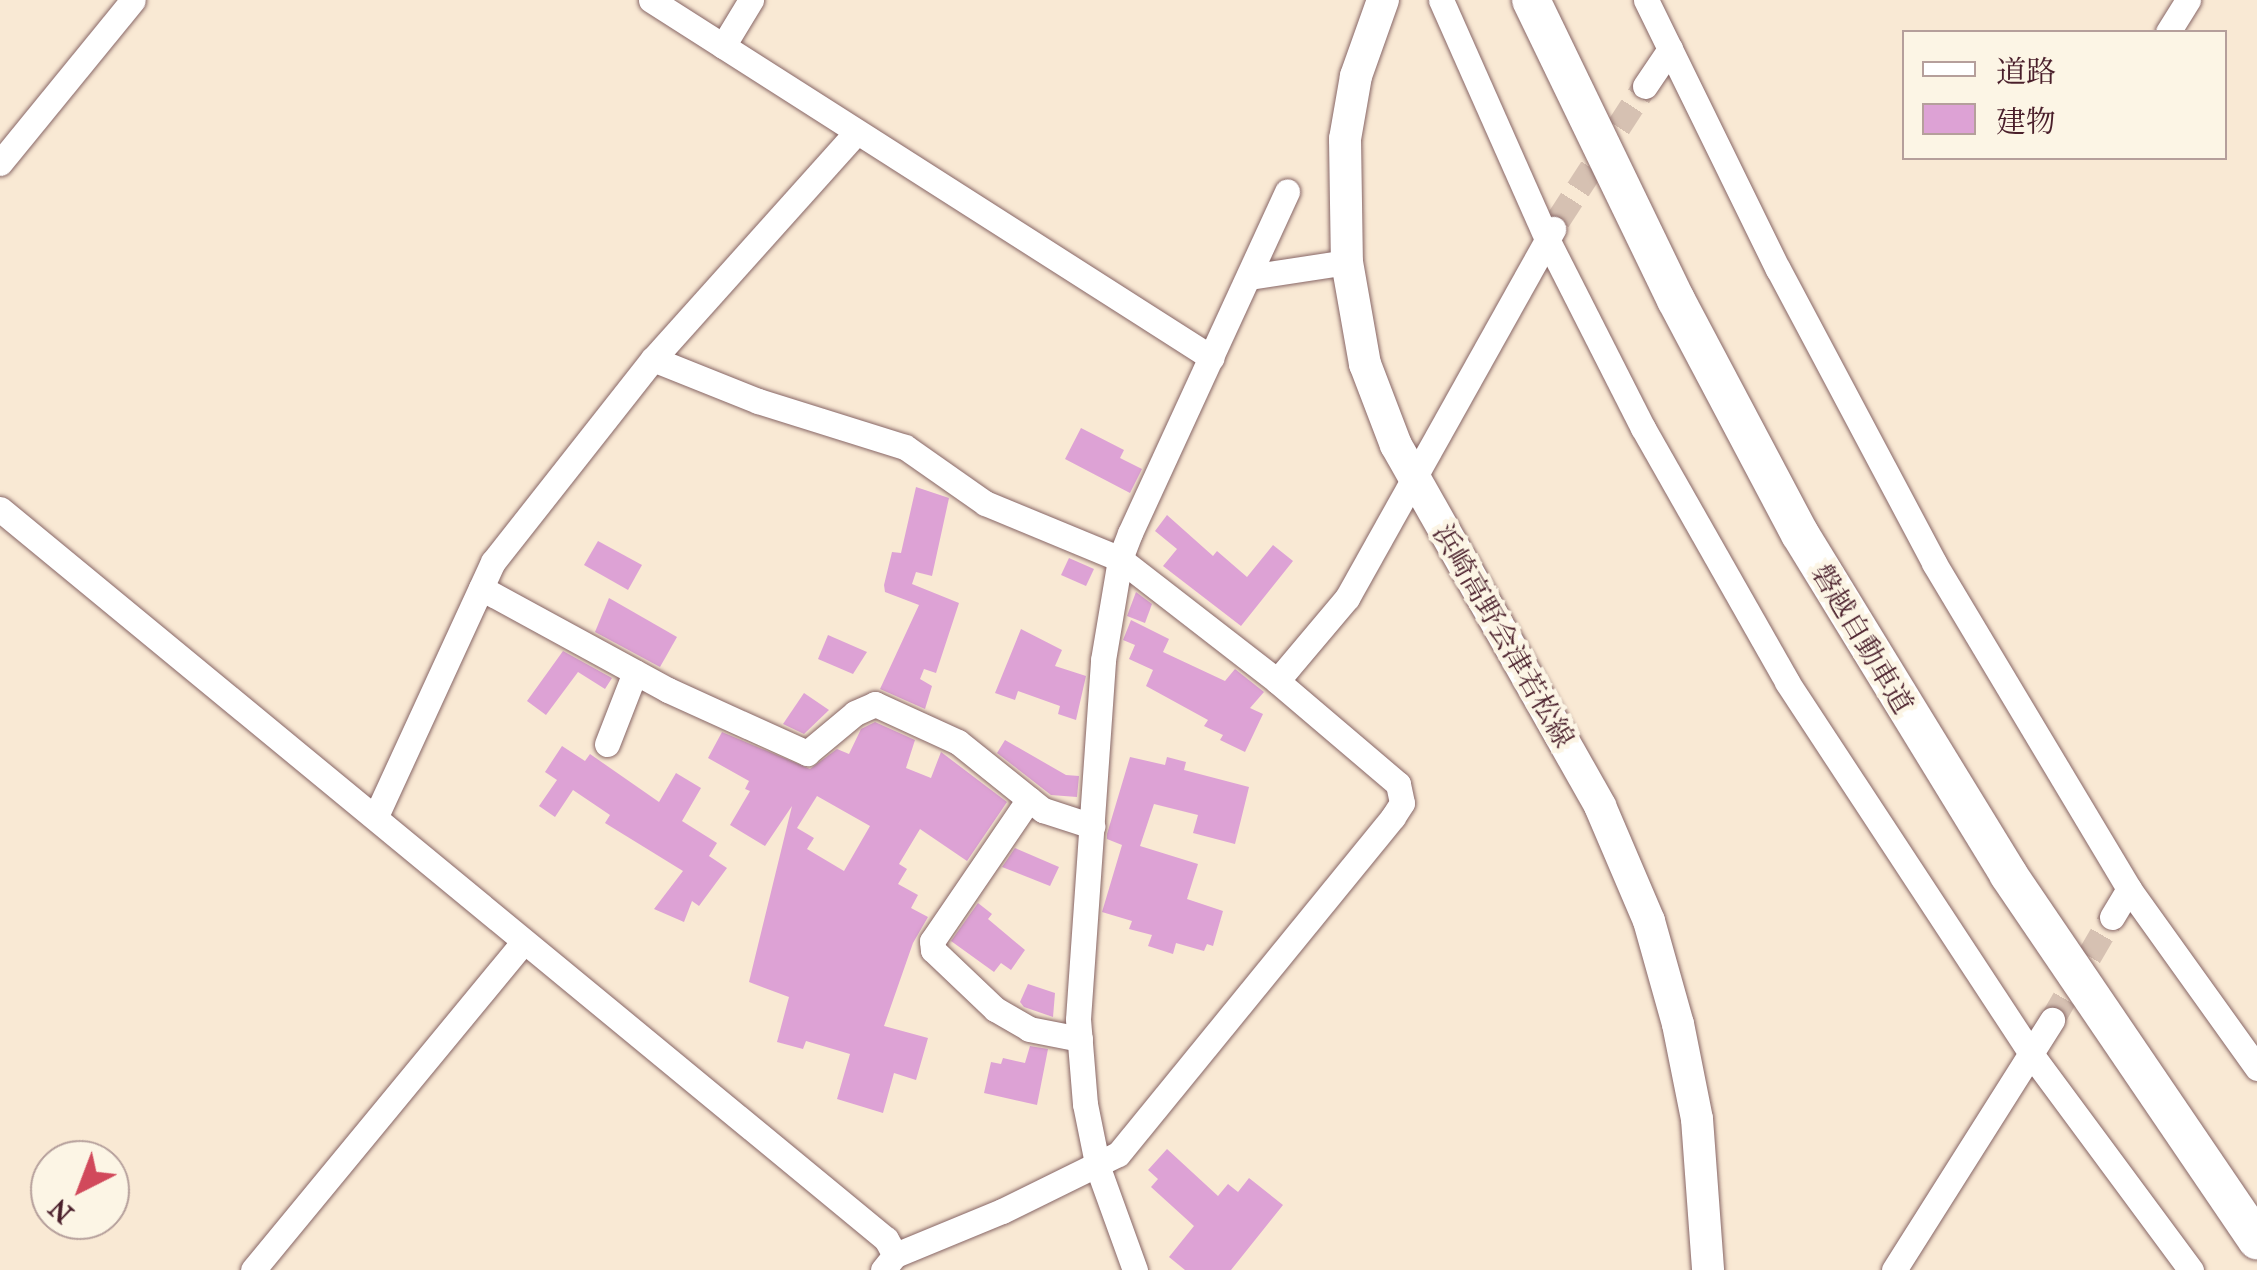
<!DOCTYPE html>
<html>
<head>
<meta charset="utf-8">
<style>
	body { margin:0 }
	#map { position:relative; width:2257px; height:1270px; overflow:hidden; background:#f9e9d4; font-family:"IM FELL French Canon","Noto Serif JP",serif }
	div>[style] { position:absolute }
	.building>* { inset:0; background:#dda2d5 }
	.minor-tunnel>* { height:25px; margin-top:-12.5px; transform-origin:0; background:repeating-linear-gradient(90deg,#d6c1b2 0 25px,transparent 0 37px) }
	.roads { filter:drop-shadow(0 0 2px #876666) drop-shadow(0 0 2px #876666) }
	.minor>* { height:25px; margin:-12.5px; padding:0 12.5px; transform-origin:12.5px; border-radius:12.5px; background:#fff }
	.major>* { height:32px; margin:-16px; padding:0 16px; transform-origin:16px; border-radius:16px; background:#fff }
	.highway>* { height:38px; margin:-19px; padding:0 19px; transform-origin:19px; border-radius:19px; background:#fff }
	span { translate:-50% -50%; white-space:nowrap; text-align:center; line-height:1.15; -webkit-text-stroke:9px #fcf5e5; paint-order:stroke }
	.street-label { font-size:28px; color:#4a1f2b }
	.legend { position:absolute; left:1902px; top:30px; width:325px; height:130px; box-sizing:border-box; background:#fcf5e5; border:2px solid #b59f9b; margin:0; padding:12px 18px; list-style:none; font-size:30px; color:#4a1f2b }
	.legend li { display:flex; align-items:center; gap:20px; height:50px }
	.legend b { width:50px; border:2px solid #b59f9b }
	.north { position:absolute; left:30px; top:1140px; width:100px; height:100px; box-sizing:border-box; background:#fcf5e5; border:2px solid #b59f9b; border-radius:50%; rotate:222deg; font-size:28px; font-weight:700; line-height:40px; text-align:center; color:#4a1f2b }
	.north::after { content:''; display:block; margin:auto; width:35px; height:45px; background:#d1495b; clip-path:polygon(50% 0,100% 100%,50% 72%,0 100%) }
</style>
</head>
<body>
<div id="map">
	<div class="building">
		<i style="clip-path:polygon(1081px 428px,1124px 450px,1120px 458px,1142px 469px,1130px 493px,1065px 459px)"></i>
		<i style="clip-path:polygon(916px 487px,949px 498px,932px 576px,916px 572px,912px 584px,959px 603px,936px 673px,924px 669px,920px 679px,932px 686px,925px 709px,880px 689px,919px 605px,885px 592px,884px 585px,892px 552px,901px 553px)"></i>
		<i style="clip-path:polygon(1167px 515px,1213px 556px,1217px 551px,1247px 577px,1273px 545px,1293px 561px,1241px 626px,1163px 566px,1177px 549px,1155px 531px)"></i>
		<i style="clip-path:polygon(598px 541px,642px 565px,628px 590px,584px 565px)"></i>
		<i style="clip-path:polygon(1069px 558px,1094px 569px,1086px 586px,1061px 575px)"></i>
		<i style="clip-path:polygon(1136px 592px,1152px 604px,1145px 623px,1127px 616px)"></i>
		<i style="clip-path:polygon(609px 598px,677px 637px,660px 667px,595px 632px)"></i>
		<i style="clip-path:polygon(1131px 620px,1169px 639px,1163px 652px,1225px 681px,1235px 669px,1264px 692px,1250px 708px,1263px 714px,1245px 752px,1220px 740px,1223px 735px,1204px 726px,1208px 720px,1146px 686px,1153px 670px,1129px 659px,1135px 645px,1123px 640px)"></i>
		<i style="clip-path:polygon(1021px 629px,1062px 650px,1055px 666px,1086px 676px,1076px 720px,1058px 714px,1060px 706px,1018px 691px,1015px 700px,995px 693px)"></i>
		<i style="clip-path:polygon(828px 635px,867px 652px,853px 674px,818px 659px)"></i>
		<i style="clip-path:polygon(563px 651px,612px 678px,605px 689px,578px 672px,546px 715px,527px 701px)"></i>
		<i style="clip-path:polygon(804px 693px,829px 710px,804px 734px,783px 724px)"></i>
		<i style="clip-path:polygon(evenodd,875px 722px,915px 740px,906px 768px,931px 778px,941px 752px,1007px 802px,967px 861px,920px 829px,899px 864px,907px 869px,898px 884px,918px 895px,911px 908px,928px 917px,913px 943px,884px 1026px,928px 1038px,916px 1080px,894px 1073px,883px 1113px,837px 1099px,850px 1054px,806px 1041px,803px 1049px,777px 1042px,789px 997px,749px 982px,792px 806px,765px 846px,730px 825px,750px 791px,745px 789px,749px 781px,708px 758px,722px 732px,810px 769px,837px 749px,849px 754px,861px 729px,875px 722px,817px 796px,870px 826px,844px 871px,807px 849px,814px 838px,797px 828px,817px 796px)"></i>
		<i style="clip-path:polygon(1005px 740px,1066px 775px,1079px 776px,1077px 797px,1051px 795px,997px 753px)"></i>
		<i style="clip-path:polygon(562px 746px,585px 761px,590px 754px,659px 802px,676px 773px,701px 788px,682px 821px,717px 843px,709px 856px,727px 868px,699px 906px,692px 901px,684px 922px,654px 909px,683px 871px,605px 823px,610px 815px,573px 790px,555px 817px,539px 806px,557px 780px,545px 772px)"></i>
		<i style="clip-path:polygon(1130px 757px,1165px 765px,1167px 757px,1186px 762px,1184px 770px,1249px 787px,1235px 844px,1193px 833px,1198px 815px,1154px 804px,1140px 846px,1198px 864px,1187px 899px,1223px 911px,1213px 946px,1207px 944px,1204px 951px,1176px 943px,1173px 954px,1148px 946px,1152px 935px,1129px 929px,1132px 921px,1102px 912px,1122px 845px,1107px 839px,1107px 834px)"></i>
		<i style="clip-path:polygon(1015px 848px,1059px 867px,1050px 886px,1002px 867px)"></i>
		<i style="clip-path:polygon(978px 903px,992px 914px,988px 919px,1025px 950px,1011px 970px,1001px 963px,994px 972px,951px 941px)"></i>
		<i style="clip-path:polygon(1028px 984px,1055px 993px,1053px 1017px,1024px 1007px,1020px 1002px)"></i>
		<i style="clip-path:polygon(1030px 1046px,1048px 1049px,1037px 1105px,984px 1093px,991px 1062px,1001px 1064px,1003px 1058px,1025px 1063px)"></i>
		<i style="clip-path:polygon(1167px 1149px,1218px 1196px,1228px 1184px,1238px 1192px,1249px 1178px,1283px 1205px,1231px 1270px,1185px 1270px,1169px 1257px,1194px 1226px,1151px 1187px,1158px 1179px,1148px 1170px)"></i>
	</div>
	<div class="minor-tunnel">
		<i style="left:1558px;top:220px;width:160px;rotate:-57deg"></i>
		<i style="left:2052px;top:1020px;width:119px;rotate:-59.8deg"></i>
	</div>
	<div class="roads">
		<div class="minor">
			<i style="left:651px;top:0;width:665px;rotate:32.54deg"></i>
			<i style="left:1441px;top:0;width:261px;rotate:66.1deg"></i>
			<i style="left:1547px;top:239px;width:212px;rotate:63.1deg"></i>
			<i style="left:1643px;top:428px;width:292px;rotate:60.4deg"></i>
			<i style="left:1787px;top:682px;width:445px;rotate:56.7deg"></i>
			<i style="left:2031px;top:1054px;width:269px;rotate:53.5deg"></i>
			<i style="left:1646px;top:0;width:300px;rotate:63.9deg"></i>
			<i style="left:1778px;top:269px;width:333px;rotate:62deg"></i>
			<i style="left:1934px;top:563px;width:380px;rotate:59.1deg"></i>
			<i style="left:2129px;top:889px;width:220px;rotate:54.4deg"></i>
			<i style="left:2168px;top:32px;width:38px;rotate:-58deg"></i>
			<i style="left:723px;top:46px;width:54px;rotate:-58.7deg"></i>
			<i style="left:1645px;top:86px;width:45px;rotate:-56deg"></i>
			<i style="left:0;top:163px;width:210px;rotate:-50.8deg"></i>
			<i style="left:1249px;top:277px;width:99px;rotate:-8.7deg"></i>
			<i style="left:653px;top:359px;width:113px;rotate:21.8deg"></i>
			<i style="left:758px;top:401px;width:154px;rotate:17.4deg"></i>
			<i style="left:905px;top:447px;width:98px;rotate:35deg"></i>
			<i style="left:985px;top:503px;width:146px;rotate:22.5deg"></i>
			<i style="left:1120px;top:559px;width:199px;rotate:37.8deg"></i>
			<i style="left:1277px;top:681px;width:159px;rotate:40.4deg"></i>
			<i style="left:1398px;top:784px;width:19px;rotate:78deg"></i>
			<i style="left:1402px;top:803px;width:17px;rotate:123deg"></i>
			<i style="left:1393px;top:817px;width:435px;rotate:129.2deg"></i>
			<i style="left:1118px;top:1154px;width:129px;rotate:153.8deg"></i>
			<i style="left:1002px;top:1211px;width:116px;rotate:157.6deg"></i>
			<i style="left:895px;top:1255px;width:19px;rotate:129deg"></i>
			<i style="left:0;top:509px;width:1148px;rotate:39.49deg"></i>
			<i style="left:886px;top:1239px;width:18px;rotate:61deg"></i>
			<i style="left:481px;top:588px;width:213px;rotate:28.6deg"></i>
			<i style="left:668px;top:690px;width:153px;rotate:24.4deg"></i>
			<i style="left:807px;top:753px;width:62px;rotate:-39.8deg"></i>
			<i style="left:855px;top:713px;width:22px;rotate:-24deg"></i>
			<i style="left:875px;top:704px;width:91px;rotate:24.6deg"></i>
			<i style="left:958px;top:742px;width:109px;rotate:38.7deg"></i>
			<i style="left:1043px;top:810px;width:52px;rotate:18.1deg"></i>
			<i style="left:1277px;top:681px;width:109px;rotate:-49.9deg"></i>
			<i style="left:1347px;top:598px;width:423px;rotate:-60.8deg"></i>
			<i style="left:607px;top:744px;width:77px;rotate:-68.7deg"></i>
			<i style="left:1029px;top:799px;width:172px;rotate:124.3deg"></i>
			<i style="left:932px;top:941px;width:9px;rotate:84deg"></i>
			<i style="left:933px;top:950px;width:86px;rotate:43.6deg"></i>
			<i style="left:995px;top:1009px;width:39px;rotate:30deg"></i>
			<i style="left:1029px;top:1029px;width:52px;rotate:11.1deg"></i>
			<i style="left:376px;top:816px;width:280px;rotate:-65.3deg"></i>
			<i style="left:493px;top:562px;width:258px;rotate:-51.8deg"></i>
			<i style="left:653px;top:359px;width:304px;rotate:-48.1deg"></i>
			<i style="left:2112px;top:917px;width:33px;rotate:-59deg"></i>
			<i style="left:253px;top:1270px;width:424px;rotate:-50.5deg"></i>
			<i style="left:1135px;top:1270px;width:109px;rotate:-109.9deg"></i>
			<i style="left:1098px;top:1168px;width:65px;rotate:-101.5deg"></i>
			<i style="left:1085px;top:1104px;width:85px;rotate:-94.7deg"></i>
			<i style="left:1078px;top:1019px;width:360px;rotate:-86deg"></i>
			<i style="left:1103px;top:660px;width:102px;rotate:-80.4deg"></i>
			<i style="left:1120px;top:559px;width:28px;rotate:-69deg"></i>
			<i style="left:1130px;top:533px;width:376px;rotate:-65.3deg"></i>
			<i style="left:1894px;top:1270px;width:296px;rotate:-57.7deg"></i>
		</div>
		<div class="major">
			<i style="left:1383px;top:0;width:81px;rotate:109.6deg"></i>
			<i style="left:1356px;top:76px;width:64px;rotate:99.9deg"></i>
			<i style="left:1345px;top:139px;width:123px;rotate:89.1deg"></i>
			<i style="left:1347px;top:262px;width:104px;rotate:80deg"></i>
			<i style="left:1365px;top:364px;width:87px;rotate:69.1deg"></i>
			<i style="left:1396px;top:445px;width:415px;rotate:60.5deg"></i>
			<i style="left:1600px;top:806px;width:125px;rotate:66.9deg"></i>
			<i style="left:1649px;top:921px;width:107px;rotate:74.3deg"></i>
			<i style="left:1678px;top:1024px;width:97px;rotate:78.7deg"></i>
			<i style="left:1697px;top:1119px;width:151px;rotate:85.8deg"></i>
		</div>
		<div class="highway">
			<i style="left:1531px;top:0;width:333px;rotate:64.2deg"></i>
			<i style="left:1676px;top:300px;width:265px;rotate:62.1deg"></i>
			<i style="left:1800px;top:534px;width:399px;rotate:58.5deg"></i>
			<i style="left:2008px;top:874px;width:443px;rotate:55.8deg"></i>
		</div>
	</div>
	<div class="street-label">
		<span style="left:1503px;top:636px;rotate:60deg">浜崎高野会津若松線</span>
		<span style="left:1862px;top:639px;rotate:59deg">磐越自動車道</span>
	</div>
	<ul class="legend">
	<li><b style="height:12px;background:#fff"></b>道路</li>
	<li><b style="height:28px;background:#dda2d5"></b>建物</li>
	</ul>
	<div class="north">N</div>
</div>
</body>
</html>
